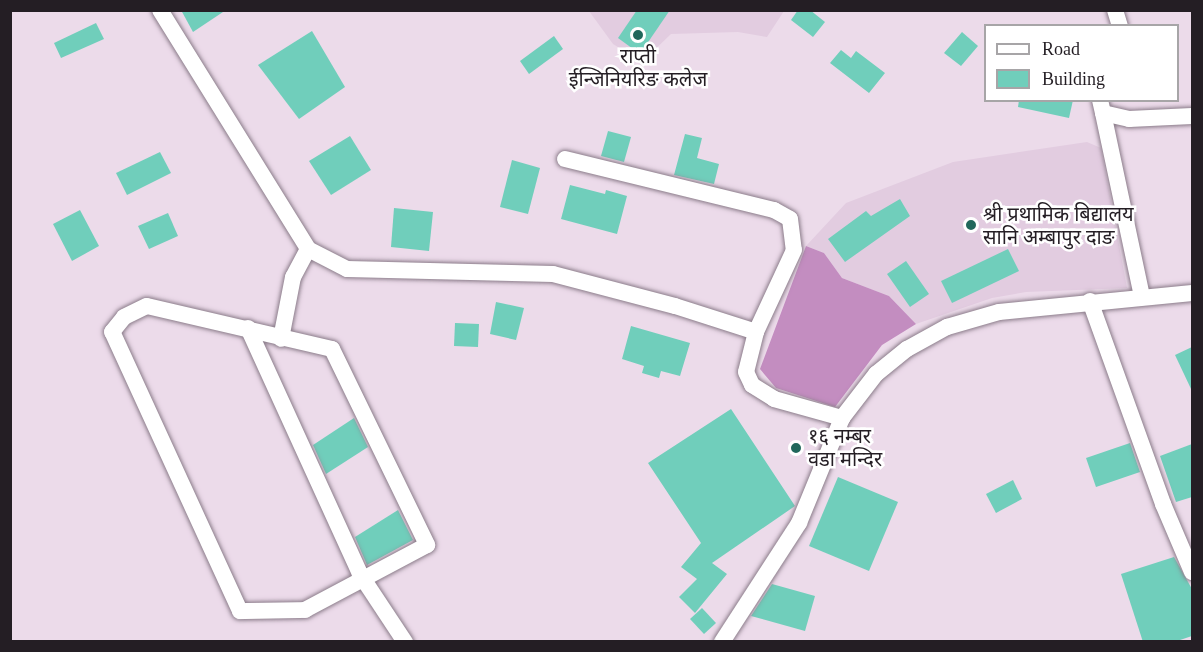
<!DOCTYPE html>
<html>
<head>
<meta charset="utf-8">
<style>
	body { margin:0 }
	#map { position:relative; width:1203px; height:652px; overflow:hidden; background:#ecdbea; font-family:"Times New Roman","Noto Sans Devanagari",serif }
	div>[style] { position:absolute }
	.built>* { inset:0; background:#e2cce0 }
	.forest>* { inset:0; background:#c38dc0 }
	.building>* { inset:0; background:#70cebb }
	.roads { filter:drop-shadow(0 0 2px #8b7c8a) drop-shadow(0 0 2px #8b7c8a) }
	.minor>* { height:16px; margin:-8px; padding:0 8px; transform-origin:8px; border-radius:8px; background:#fff }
	.dots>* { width:16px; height:16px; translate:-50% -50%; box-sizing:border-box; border:3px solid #fff; border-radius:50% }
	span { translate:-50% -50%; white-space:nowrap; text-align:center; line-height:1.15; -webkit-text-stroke:5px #fff; paint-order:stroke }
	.poi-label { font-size:20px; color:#241e24 }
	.left { translate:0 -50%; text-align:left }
	.frame { position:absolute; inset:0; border:12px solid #241e24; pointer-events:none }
	.legend { position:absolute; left:984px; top:24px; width:195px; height:78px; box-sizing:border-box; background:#fff; border:2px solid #a7a5a7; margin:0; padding:8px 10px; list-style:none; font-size:18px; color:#241e24 }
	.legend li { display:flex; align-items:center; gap:12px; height:30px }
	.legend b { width:30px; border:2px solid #a7a5a7 }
</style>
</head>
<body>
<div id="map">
	<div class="built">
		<i style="clip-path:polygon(589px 11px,784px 11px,767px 37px,738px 32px,671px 34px,642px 62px,613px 44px)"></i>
		<i style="clip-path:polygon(1087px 142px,1101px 148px,1127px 288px,1026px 292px,992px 298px,916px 324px,889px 296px,842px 278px,824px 253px,806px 246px,846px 203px,953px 162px)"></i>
	</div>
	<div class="forest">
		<i style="clip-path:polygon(806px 246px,824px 253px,842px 278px,889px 296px,916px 324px,882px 345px,835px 407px,776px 388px,760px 369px)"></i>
	</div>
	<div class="building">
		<i style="clip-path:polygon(181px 10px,226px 10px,193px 32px)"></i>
		<i style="clip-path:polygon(637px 10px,670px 10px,640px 54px,618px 38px)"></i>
		<i style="clip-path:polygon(798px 10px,810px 10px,825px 22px,813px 37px,791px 20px)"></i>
		<i style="clip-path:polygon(96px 23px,104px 39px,61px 58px,54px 43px)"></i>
		<i style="clip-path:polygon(312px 31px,345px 87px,299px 119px,258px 65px)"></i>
		<i style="clip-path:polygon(962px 32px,978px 46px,961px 66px,944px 53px)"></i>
		<i style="clip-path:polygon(554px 36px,563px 49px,529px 74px,520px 61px)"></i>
		<i style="clip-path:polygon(841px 50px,851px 58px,856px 51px,885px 73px,869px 93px,830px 63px)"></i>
		<i style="clip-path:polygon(1019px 100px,1073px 100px,1069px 118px,1018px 107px)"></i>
		<i style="clip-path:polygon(608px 131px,631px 137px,624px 162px,601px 156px)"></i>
		<i style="clip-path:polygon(685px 134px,702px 138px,697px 158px,719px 164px,714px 184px,674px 175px)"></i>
		<i style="clip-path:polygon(350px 136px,371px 170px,331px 195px,309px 161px)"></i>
		<i style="clip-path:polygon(160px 152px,171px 173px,127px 195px,116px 173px)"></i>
		<i style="clip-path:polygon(512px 160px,540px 168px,528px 214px,500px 207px)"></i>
		<i style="clip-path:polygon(570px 185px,605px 194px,606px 190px,627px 196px,617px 234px,561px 219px)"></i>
		<i style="clip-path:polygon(900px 199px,910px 216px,845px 262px,828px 239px,866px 211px,871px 216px)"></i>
		<i style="clip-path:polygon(394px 208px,433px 212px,429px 251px,391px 247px)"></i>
		<i style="clip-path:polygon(80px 210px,99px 246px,72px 261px,53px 224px)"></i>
		<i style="clip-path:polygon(168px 213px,178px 236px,149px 249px,138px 226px)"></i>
		<i style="clip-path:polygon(1008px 249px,1019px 271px,952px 303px,941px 281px)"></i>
		<i style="clip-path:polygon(906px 261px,929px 294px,910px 307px,887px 274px)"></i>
		<i style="clip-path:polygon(496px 302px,524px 308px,516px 340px,490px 334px)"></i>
		<i style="clip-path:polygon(455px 323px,479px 324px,478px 347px,454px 346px)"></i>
		<i style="clip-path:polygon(631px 326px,690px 343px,680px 376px,661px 371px,659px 378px,642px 373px,644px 366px,622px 359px)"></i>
		<i style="clip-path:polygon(1192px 347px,1192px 391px,1175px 355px)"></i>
		<i style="clip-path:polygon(731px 409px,795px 506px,712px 563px,727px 574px,695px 613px,679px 597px,697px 579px,681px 567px,701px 543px,648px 463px)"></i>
		<i style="clip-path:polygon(354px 418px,368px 447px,326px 474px,313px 445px)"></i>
		<i style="clip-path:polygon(1130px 443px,1140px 472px,1096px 487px,1086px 458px)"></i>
		<i style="clip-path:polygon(1192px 444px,1192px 497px,1176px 502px,1160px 456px)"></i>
		<i style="clip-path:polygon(838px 477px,898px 502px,869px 571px,809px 546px)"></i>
		<i style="clip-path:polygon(1013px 480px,1022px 499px,996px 513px,986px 494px)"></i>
		<i style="clip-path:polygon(398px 510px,413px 540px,367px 565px,355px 537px)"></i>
		<i style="clip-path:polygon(1174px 557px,1192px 589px,1192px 636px,1174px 642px,1143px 642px,1121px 574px)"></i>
		<i style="clip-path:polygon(772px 584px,815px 596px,805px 631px,751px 616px)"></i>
		<i style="clip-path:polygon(702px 608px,716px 623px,704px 634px,690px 619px)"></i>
	</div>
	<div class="roads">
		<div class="minor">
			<i style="left:160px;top:10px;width:281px;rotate:58.2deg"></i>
			<i style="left:308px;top:249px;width:32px;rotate:118deg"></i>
			<i style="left:293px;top:277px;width:63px;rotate:101deg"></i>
			<i style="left:1115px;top:10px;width:17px;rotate:73deg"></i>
			<i style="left:1100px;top:100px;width:13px;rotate:77deg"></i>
			<i style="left:1103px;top:113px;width:27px;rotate:13deg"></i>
			<i style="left:1129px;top:119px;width:63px;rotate:-2.7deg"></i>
			<i style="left:1103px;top:113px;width:188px;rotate:78deg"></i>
			<i style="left:565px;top:159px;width:215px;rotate:13.7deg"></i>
			<i style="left:774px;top:210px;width:18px;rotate:29deg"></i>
			<i style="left:790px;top:219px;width:31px;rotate:83deg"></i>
			<i style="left:794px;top:250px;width:90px;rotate:114.9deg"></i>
			<i style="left:756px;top:332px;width:41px;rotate:104deg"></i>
			<i style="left:746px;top:372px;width:14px;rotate:65deg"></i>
			<i style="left:752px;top:385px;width:26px;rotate:32deg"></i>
			<i style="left:774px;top:399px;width:71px;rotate:15.6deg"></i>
			<i style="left:308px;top:249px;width:44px;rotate:27.1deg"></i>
			<i style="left:347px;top:269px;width:206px;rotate:1.4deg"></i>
			<i style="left:553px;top:274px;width:126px;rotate:14.7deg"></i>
			<i style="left:675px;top:306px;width:85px;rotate:17.8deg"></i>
			<i style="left:1090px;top:301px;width:216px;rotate:70.2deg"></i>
			<i style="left:1163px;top:504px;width:74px;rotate:66.9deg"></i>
			<i style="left:147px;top:306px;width:190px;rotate:13.1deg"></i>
			<i style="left:332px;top:349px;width:218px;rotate:64.1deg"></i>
			<i style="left:427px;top:545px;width:138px;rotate:152deg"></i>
			<i style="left:305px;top:610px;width:65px;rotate:179.1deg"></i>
			<i style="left:240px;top:611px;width:307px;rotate:-114.6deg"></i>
			<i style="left:112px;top:332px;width:19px;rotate:-51deg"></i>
			<i style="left:124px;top:317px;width:25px;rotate:-26deg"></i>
			<i style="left:248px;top:328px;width:270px;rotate:65.5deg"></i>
			<i style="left:360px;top:574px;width:82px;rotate:56.5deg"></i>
			<i style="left:722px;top:642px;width:142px;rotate:-57.1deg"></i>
			<i style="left:799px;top:523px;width:113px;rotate:-67.7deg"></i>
			<i style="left:842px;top:418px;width:56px;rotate:-52.3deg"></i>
			<i style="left:876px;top:374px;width:40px;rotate:-39deg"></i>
			<i style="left:907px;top:349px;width:46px;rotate:-28.8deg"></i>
			<i style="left:947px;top:327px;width:54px;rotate:-16.1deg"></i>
			<i style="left:999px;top:312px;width:194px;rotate:-5.6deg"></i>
		</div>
	</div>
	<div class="dots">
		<i style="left:638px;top:35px;background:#20675b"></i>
		<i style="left:971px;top:225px;background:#20675b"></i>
		<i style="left:796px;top:448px;background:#20675b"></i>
	</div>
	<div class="poi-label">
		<span style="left:638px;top:68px">राप्ती<br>ईन्जिनियरिङ कलेज</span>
		<span class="left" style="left:983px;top:226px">श्री प्रथामिक बिद्यालय<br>सानि अम्बापुर दाङ</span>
		<span class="left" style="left:808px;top:448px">१६ नम्बर<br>वडा मन्दिर</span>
	</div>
	<div class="frame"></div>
	<ul class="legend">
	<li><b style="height:8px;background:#fff"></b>Road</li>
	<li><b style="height:16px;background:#70cebb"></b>Building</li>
	</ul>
</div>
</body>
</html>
